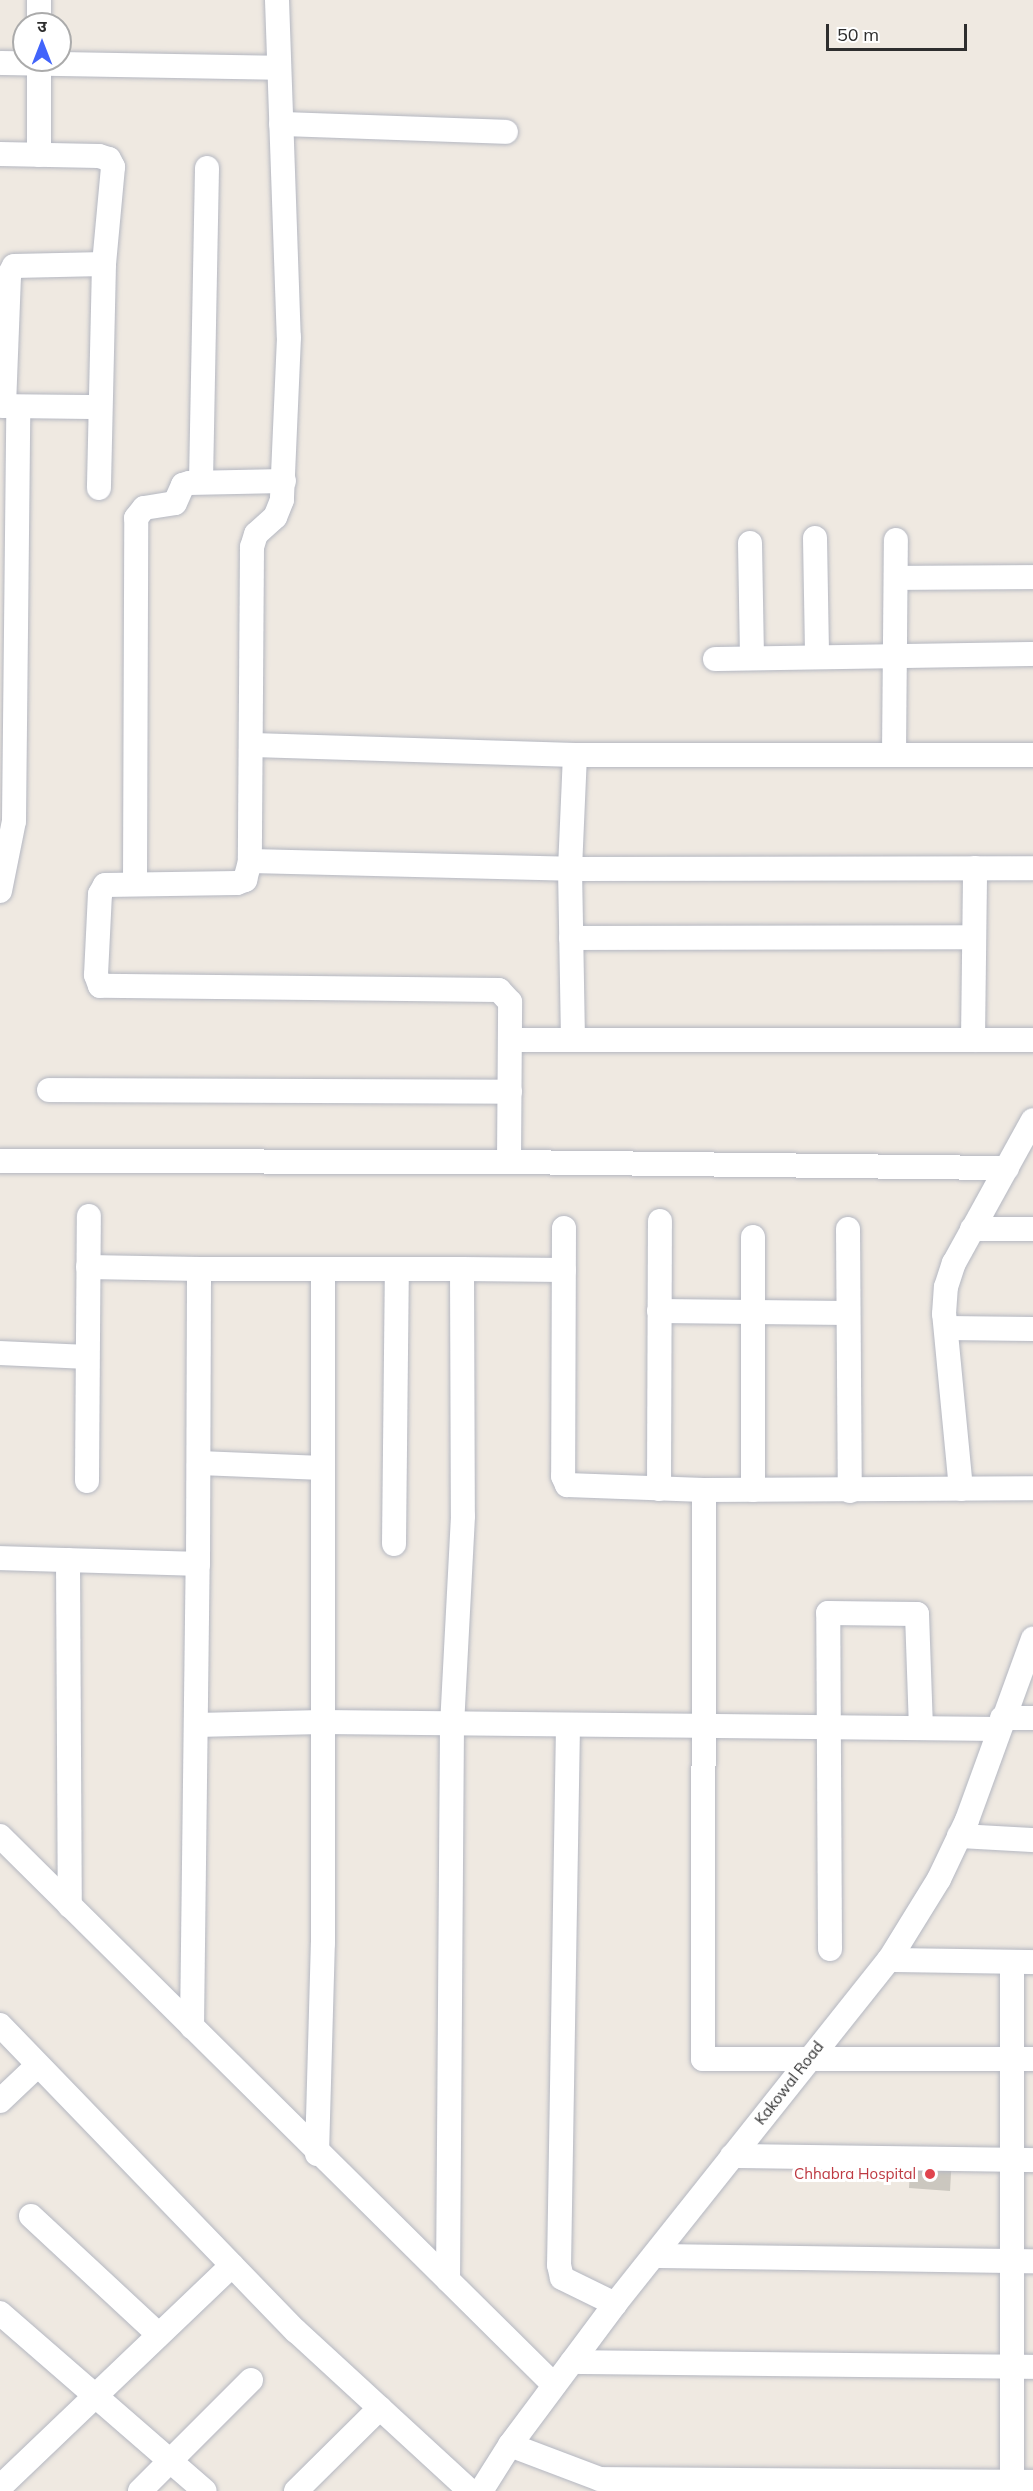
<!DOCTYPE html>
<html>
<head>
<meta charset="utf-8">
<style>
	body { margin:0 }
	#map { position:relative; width:1033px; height:2491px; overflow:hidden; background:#efe9e1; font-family:Mulish,"Noto Sans Devanagari",sans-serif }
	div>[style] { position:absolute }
	.building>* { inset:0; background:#cbc7bf }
	.roads { filter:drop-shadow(0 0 2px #b4b7c1) drop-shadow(0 0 2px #b4b7c1) }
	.minor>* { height:24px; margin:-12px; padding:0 12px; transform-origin:12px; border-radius:12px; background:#fff }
	.dots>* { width:16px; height:16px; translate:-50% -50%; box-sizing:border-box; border:3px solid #fff; border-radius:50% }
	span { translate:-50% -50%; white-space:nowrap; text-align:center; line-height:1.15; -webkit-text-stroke:6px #fff; paint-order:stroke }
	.street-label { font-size:15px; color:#2e2e2e }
	.health-label { font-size:15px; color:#be3a42 }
	.right { translate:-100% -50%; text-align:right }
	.north { position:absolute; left:12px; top:12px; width:60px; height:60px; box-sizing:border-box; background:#fff; border:2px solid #ababab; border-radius:50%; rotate:0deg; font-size:16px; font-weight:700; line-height:24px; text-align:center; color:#2e2e2e }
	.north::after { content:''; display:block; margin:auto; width:21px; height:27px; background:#4264fb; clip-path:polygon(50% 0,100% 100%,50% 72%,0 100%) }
	.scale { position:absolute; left:826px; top:24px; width:141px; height:27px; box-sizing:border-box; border:3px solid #2e2e2e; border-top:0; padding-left:8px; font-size:18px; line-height:21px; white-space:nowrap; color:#2e2e2e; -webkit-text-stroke:4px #fff; paint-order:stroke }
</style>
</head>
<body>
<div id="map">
	<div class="building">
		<i style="clip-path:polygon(911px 2153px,952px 2155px,950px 2191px,909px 2188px)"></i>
	</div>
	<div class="roads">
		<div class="minor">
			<i style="left:39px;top:0;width:24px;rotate:90deg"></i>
			<i style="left:277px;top:0;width:337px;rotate:88deg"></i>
			<i style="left:289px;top:337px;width:163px;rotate:92.5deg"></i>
			<i style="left:282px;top:500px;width:18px;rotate:112deg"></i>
			<i style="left:275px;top:517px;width:25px;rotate:138deg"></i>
			<i style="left:256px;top:534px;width:14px;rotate:107deg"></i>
			<i style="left:252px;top:547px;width:314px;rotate:90.4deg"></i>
			<i style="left:250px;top:861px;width:320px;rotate:1.4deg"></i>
			<i style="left:570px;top:869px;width:463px;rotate:-0.1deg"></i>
			<i style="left:0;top:63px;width:278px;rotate:1deg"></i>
			<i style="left:281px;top:124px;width:225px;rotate:2deg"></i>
			<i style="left:0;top:154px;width:99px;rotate:1.2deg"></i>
			<i style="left:99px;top:156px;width:10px;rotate:17deg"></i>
			<i style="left:109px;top:159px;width:9px;rotate:63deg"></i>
			<i style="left:113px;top:167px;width:97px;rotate:95.3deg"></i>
			<i style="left:104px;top:264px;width:224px;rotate:91.3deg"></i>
			<i style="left:39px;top:155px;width:95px;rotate:-90deg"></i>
			<i style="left:2px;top:406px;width:97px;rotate:0.6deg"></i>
			<i style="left:4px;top:406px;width:131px;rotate:-87.8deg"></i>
			<i style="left:9px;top:275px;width:10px;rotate:-61deg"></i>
			<i style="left:14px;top:266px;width:90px;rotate:-1.3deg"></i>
			<i style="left:201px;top:481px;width:313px;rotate:-88.9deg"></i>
			<i style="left:815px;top:538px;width:119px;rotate:89deg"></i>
			<i style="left:750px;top:543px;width:115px;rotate:89deg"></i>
			<i style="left:896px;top:578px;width:137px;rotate:-0.4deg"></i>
			<i style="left:715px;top:659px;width:318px;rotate:-0.9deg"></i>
			<i style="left:253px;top:745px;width:322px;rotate:1.8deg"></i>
			<i style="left:575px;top:755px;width:458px"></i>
			<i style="left:894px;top:755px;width:215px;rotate:-89.5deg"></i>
			<i style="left:135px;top:882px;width:364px;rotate:-89.8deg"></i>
			<i style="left:136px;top:518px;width:13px;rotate:-51deg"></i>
			<i style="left:144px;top:508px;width:31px;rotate:-9deg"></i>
			<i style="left:175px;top:503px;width:20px;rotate:-66deg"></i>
			<i style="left:183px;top:485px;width:6px;rotate:-18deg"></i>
			<i style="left:189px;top:483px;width:95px;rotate:-1.2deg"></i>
			<i style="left:0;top:891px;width:71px;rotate:-78.7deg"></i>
			<i style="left:14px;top:821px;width:414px;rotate:-89.4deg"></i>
			<i style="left:571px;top:938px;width:403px;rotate:-0.1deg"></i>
			<i style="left:510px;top:1040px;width:523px"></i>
			<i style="left:573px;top:1040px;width:171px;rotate:-91deg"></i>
			<i style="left:570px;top:869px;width:114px;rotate:-87.5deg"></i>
			<i style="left:973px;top:1040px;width:172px;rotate:-89.3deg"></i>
			<i style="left:49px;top:1090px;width:461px;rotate:0.2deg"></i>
			<i style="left:0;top:1161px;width:509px;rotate:0.11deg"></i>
			<i style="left:509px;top:1162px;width:160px;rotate:-89.6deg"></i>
			<i style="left:510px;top:1002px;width:16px;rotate:-133deg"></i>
			<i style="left:499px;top:990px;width:399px;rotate:-179.4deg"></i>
			<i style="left:100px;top:986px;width:12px;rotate:-110deg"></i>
			<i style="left:96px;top:975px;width:81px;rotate:-87.2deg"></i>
			<i style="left:100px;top:894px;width:10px;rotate:-61deg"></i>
			<i style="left:105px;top:885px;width:132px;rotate:-0.9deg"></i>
			<i style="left:237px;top:883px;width:9px;rotate:-21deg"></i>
			<i style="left:245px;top:880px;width:20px;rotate:-75deg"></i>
			<i style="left:509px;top:1162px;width:498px;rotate:0.7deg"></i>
			<i style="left:564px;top:1228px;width:248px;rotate:90.2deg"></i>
			<i style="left:563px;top:1476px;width:10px;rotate:66deg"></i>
			<i style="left:567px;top:1485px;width:137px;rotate:2.1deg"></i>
			<i style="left:704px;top:1490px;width:329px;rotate:-0.3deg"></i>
			<i style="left:848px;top:1229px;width:262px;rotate:89.6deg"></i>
			<i style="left:972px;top:1229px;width:61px"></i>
			<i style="left:753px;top:1237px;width:253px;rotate:90deg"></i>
			<i style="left:88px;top:1267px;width:111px;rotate:1deg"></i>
			<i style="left:462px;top:1269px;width:102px;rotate:0.6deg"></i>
			<i style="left:659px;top:1311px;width:188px;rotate:0.6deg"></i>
			<i style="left:946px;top:1328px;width:87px;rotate:0.7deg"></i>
			<i style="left:0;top:1353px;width:87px;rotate:2.6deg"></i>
			<i style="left:199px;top:1463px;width:124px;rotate:2.3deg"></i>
			<i style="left:87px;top:1481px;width:265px;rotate:-89.6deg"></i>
			<i style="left:659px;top:1489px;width:268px;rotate:-89.8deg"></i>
			<i style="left:961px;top:1489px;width:176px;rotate:-95.5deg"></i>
			<i style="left:944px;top:1314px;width:27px;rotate:-86deg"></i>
			<i style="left:946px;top:1287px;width:25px;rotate:-72deg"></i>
			<i style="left:954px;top:1263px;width:163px;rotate:-61.1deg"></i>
			<i style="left:704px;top:1490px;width:569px;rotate:90.1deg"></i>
			<i style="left:703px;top:2059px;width:330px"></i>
			<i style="left:394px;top:1544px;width:275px;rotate:-89.4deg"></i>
			<i style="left:0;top:1558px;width:198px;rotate:1.7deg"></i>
			<i style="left:198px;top:1564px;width:295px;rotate:-89.8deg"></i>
			<i style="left:199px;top:1269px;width:263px"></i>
			<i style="left:462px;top:1269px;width:247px;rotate:89.8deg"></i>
			<i style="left:463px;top:1516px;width:208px;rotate:93deg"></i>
			<i style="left:452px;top:1724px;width:556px;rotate:90.41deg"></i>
			<i style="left:68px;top:1560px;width:346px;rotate:89.7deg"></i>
			<i style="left:1002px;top:1718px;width:31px"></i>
			<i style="left:196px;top:1725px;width:126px;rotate:-1.4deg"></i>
			<i style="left:322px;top:1722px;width:677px;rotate:0.59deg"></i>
			<i style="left:568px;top:1725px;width:540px;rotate:90.95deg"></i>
			<i style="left:559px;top:2265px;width:13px;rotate:77deg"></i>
			<i style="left:562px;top:2278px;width:59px;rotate:26.1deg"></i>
			<i style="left:0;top:1836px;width:780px;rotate:44.74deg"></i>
			<i style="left:959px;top:1836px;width:74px;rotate:3.1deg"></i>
			<i style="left:830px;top:1949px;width:336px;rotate:-90.3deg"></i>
			<i style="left:828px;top:1613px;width:89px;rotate:0.6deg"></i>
			<i style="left:917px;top:1614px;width:114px;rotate:88deg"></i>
			<i style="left:889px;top:1960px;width:144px;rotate:0.8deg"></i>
			<i style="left:1012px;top:1962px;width:529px;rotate:90deg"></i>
			<i style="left:0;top:2025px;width:426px;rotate:46deg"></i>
			<i style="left:296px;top:2331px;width:236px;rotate:42.6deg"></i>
			<i style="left:192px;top:2027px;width:463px;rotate:-89.3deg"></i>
			<i style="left:0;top:2101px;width:52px;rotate:-43.5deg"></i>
			<i style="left:317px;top:2154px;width:211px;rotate:-88.4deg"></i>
			<i style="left:323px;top:1943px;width:674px;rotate:-90deg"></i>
			<i style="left:732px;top:2156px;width:301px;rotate:0.8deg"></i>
			<i style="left:31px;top:2216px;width:173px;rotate:42.9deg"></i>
			<i style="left:654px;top:2256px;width:379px;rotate:0.8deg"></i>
			<i style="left:0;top:2313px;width:271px;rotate:41deg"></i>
			<i style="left:572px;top:2362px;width:461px;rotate:0.6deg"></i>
			<i style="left:510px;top:2445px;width:96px;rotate:20.7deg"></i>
			<i style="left:600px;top:2479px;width:433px;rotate:0.4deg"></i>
			<i style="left:0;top:2487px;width:321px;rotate:-43.7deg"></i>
			<i style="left:140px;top:2491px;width:157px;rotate:-45deg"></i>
			<i style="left:296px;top:2491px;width:118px;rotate:-44.7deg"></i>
			<i style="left:481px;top:2491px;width:54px;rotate:-57.8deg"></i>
			<i style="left:510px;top:2445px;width:176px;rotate:-53.3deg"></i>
			<i style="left:615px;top:2304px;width:440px;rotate:-51.5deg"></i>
			<i style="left:889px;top:1960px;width:95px;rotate:-58.3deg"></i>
			<i style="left:939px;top:1879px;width:65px;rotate:-64.6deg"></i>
			<i style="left:967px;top:1820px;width:193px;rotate:-70deg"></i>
		</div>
	</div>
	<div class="dots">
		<i style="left:930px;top:2174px;background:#e0444e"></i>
	</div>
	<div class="street-label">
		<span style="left:789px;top:2083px;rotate:-52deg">Kakowal Road</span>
	</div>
	<div class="health-label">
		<span class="right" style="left:916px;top:2174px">Chhabra Hospital</span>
	</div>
	<div class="north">उ</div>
	<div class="scale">50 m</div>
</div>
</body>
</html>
